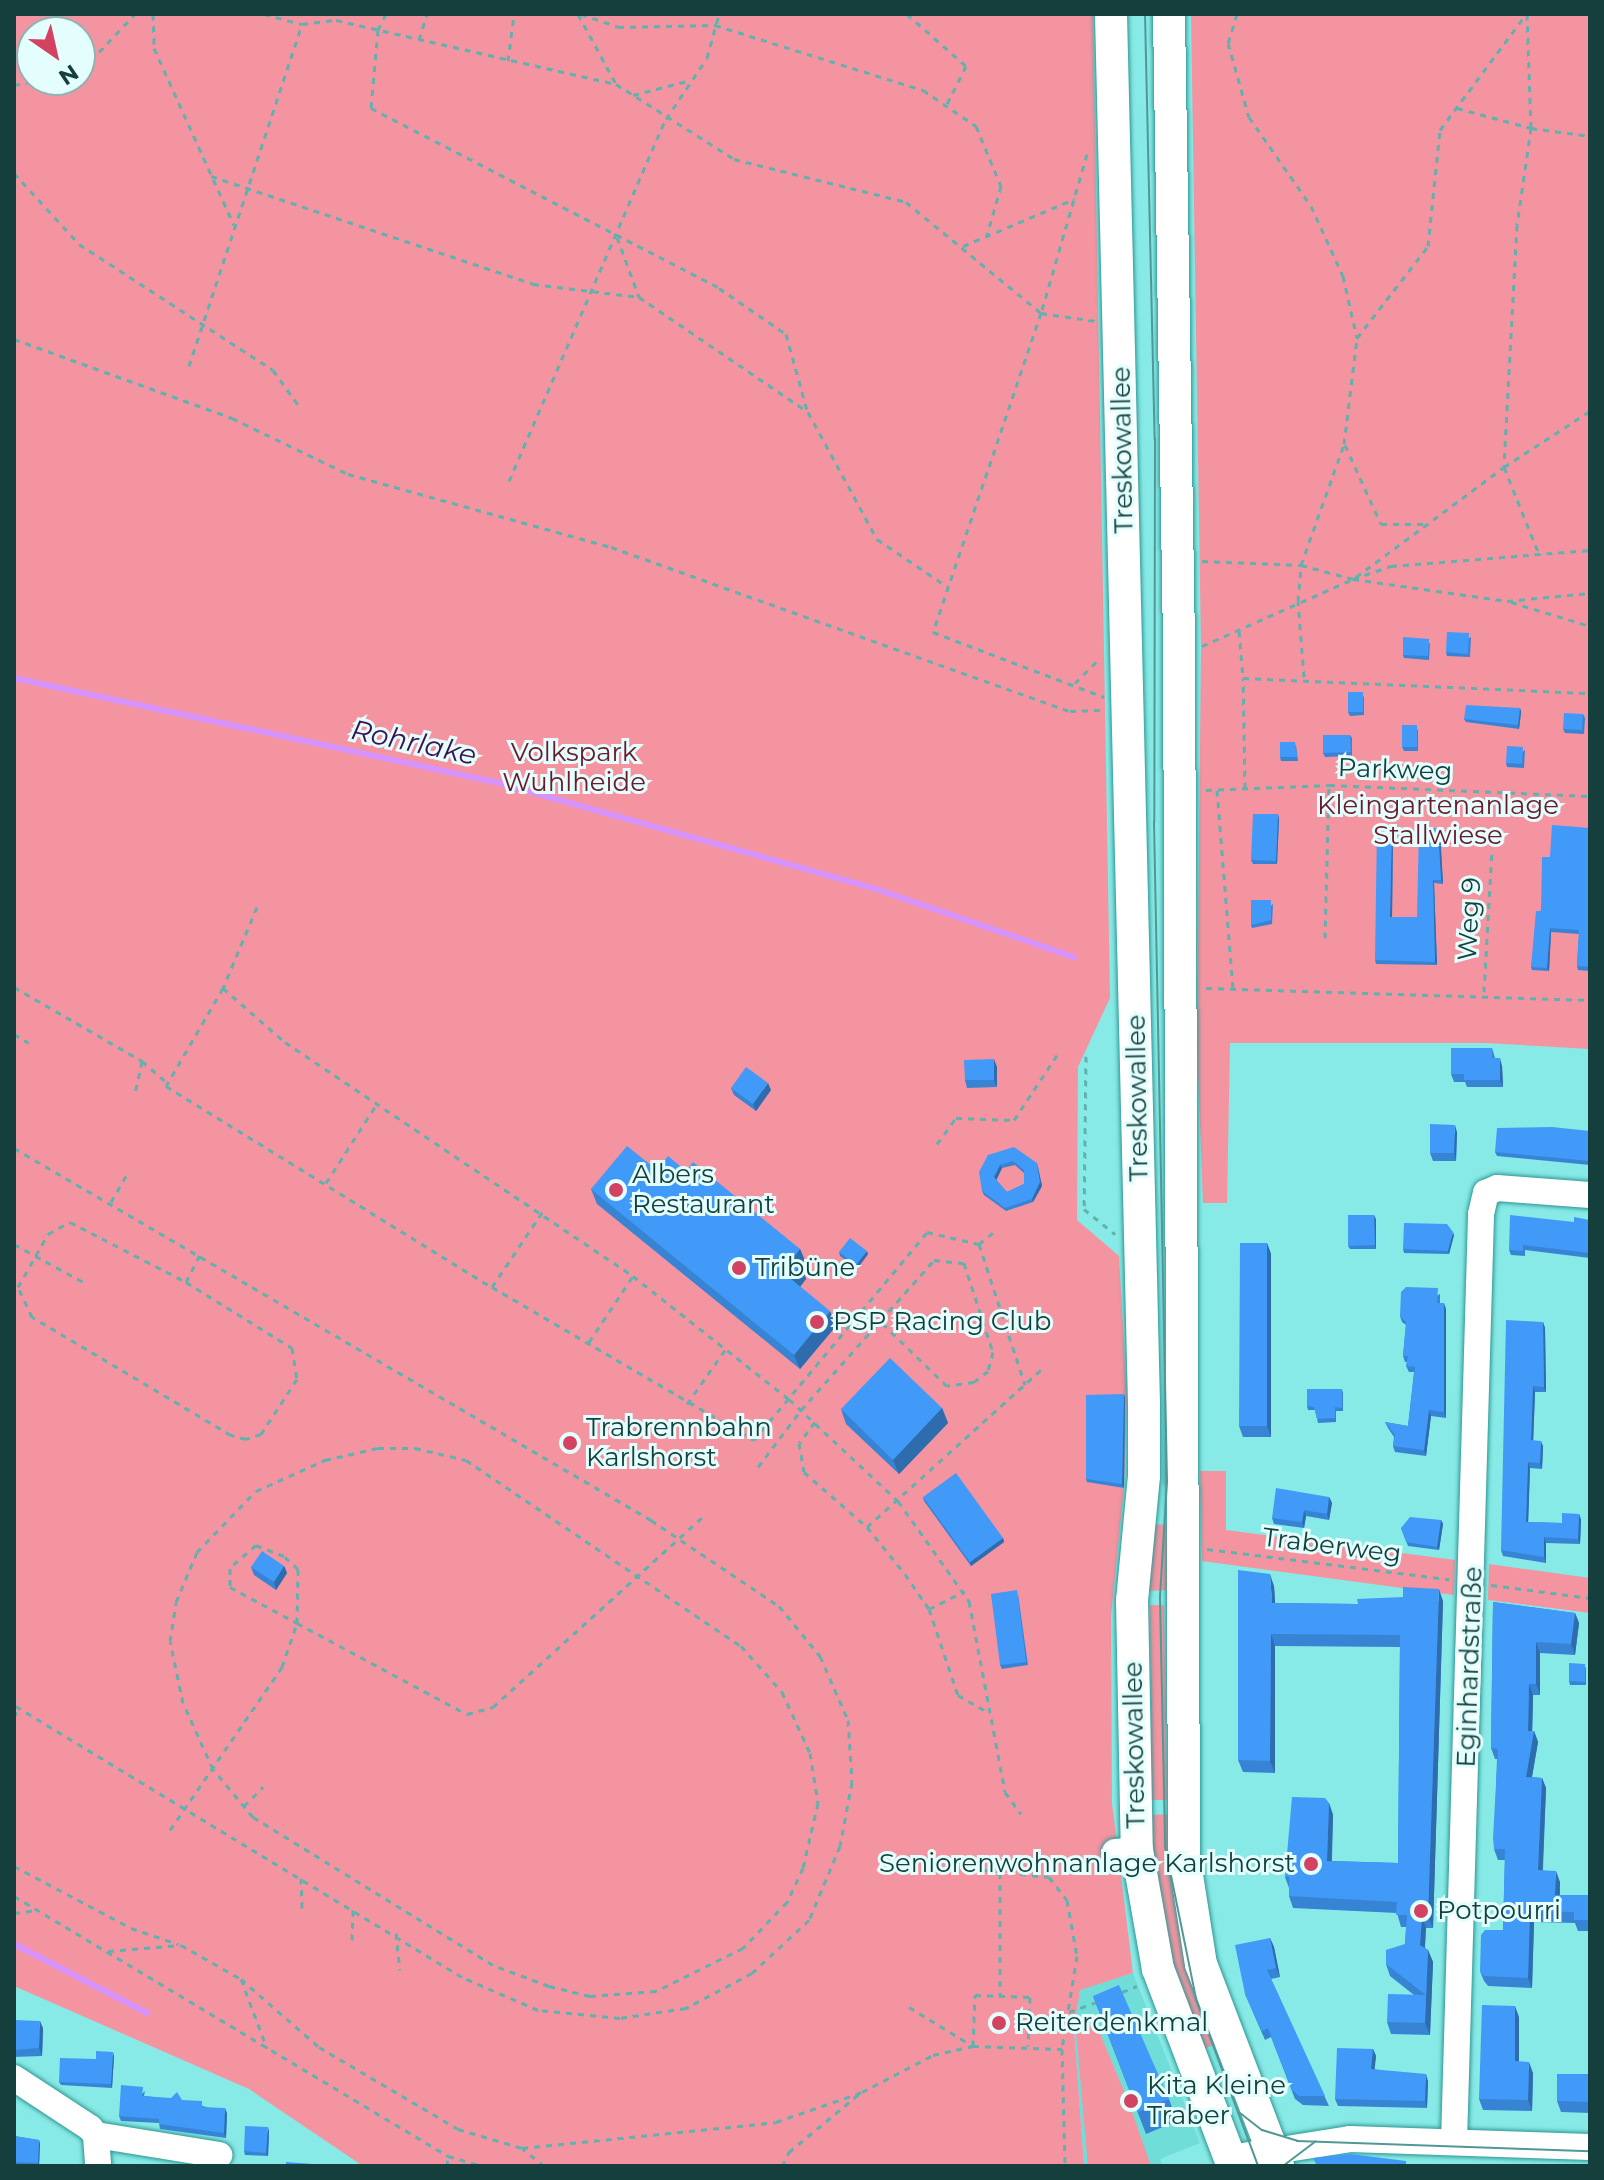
<!DOCTYPE html>
<html>
<head>
<meta charset="utf-8">
<style>
	body { margin:0 }
	#map { position:relative; width:1604px; height:2180px; overflow:hidden; background:#88eae6; font-family:Montserrat,sans-serif }
	div>[style] { position:absolute }
	.built>* { inset:0; background:#70ddd9 }
	.green>* { inset:0; background:#f494a0 }
	.stream>* { height:6px; margin:-3px; padding:0 3px; transform-origin:3px; border-radius:3px; background:#d692fd }
	.path>* { height:3px; margin-top:-1.5px; transform-origin:0; background:repeating-linear-gradient(90deg,#61b1ae 0 6px,transparent 0 12px) }
	.roads { filter:drop-shadow(0 0 2px #2e9794) drop-shadow(0 0 2px #2e9794) }
	.minor>* { height:26px; margin:-13px; padding:0 13px; transform-origin:13px; border-radius:13px; background:#fff }
	.major>* { height:32px; margin:-16px; padding:0 16px; transform-origin:16px; border-radius:16px; background:#fff }
	.tram>* { height:2px; margin:-1px; padding:0 1px; transform-origin:1px; border-radius:1px; background:#509895 }
	.wall>* { inset:0; background:#3884d4 }
	.shaded-wall>* { inset:0; background:#2e6cad }
	.building>* { inset:0; background:#419af7 }
	.dots>* { width:22px; height:22px; translate:-50% -50%; box-sizing:border-box; border:4px solid #e3fefc; border-radius:50% }
	span { translate:-50% -50%; white-space:nowrap; text-align:center; line-height:1.15; -webkit-text-stroke:6px #e3fefc; paint-order:stroke }
	.street-label { font-size:26px; color:#143f3d }
	.park-label { font-size:26px; color:#6b192b }
	.poi-label { font-size:26px; color:#143f3d }
	.left { translate:0 -50%; text-align:left }
	.right { translate:-100% -50%; text-align:right }
	.water-label { font-size:28px; color:#3c1051; font-style:italic }
	.frame { position:absolute; inset:0; border:16px solid #143f3d; pointer-events:none }
	.north { position:absolute; left:16px; top:16px; width:80px; height:80px; box-sizing:border-box; background:#e3fefc; border:2px solid #90b2b0; border-radius:50%; rotate:146deg; font-size:22px; font-weight:700; line-height:32px; text-align:center; color:#143f3d }
	.north::after { content:''; display:block; margin:auto; width:28px; height:36px; background:#d34361; clip-path:polygon(50% 0,100% 100%,50% 72%,0 100%) }
</style>
</head>
<body>
<div id="map">
	<div class="built">
		<i style="clip-path:polygon(1133px 1973px,1200px 2143px,1160px 2159px,1163px 2166px,1084px 2166px,1074px 2028px,1080px 1989px)"></i>
	</div>
	<div class="green">
		<i style="clip-path:polygon(evenodd,14px 14px,1093px 14px,1110px 998px,1078px 1067px,1077px 1220px,1119px 1256px,1127px 1398px,1124px 1488px,1111px 1616px,1112px 1803px,1133px 1973px,1080px 1990px,1074px 2028px,1084px 2166px,363px 2166px,249px 2089px,14px 1986px,14px 14px,32px 32px,80px 32px,80px 80px,32px 80px,32px 32px)"></i>
		<i style="clip-path:polygon(1191px 14px,1590px 14px,1590px 1049px,1486px 1043px,1230px 1043px,1227px 1203px,1203px 1203px,1197px 1047px,1201px 647px)"></i>
		<i style="clip-path:polygon(1200px 1471px,1226px 1471px,1226px 1530px,1455px 1560px,1454px 1595px,1202px 1561px)"></i>
		<i style="clip-path:polygon(1149px 1524px,1171px 1525px,1173px 1590px,1143px 1591px)"></i>
		<i style="clip-path:polygon(1489px 1564px,1590px 1578px,1590px 1613px,1488px 1600px)"></i>
		<i style="clip-path:polygon(1150px 1605px,1164px 1605px,1167px 1800px,1152px 1800px)"></i>
		<i style="clip-path:polygon(1175px 1814px,1217px 2044px,1200px 2050px,1175px 1974px,1145px 1815px)"></i>
		<i style="clip-path:polygon(1096px 2024px,1129px 2103px,1151px 2166px,1088px 2166px,1076px 2031px)"></i>
	</div>
	<div class="stream">
		<i style="left:14px;top:678px;width:496px;rotate:12.2deg"></i>
		<i style="left:499px;top:783px;width:395px;rotate:15.7deg"></i>
		<i style="left:879px;top:890px;width:206px;rotate:19deg"></i>
		<i style="left:14px;top:1944px;width:150px;rotate:27.4deg"></i>
	</div>
	<div class="path">
		<i style="left:153px;top:14px;width:34px;rotate:88deg"></i>
		<i style="left:154px;top:48px;width:194px;rotate:65.7deg"></i>
		<i style="left:264px;top:14px;width:39px;rotate:15deg"></i>
		<i style="left:302px;top:24px;width:34px;rotate:-7deg"></i>
		<i style="left:336px;top:20px;width:287px;rotate:12.9deg"></i>
		<i style="left:616px;top:84px;width:140px;rotate:32.4deg"></i>
		<i style="left:734px;top:159px;width:177px;rotate:14deg"></i>
		<i style="left:906px;top:202px;width:175px;rotate:39.4deg"></i>
		<i style="left:1041px;top:313px;width:55px;rotate:8.4deg"></i>
		<i style="left:386px;top:14px;width:18px;rotate:117deg"></i>
		<i style="left:378px;top:30px;width:78px;rotate:95.1deg"></i>
		<i style="left:371px;top:108px;width:392px;rotate:27.3deg"></i>
		<i style="left:719px;top:288px;width:81px;rotate:34.5deg"></i>
		<i style="left:786px;top:334px;width:79px;rotate:74.6deg"></i>
		<i style="left:578px;top:14px;width:80px;rotate:61.5deg"></i>
		<i style="left:581px;top:14px;width:39px;rotate:19deg"></i>
		<i style="left:618px;top:27px;width:97px;rotate:-1.2deg"></i>
		<i style="left:715px;top:25px;width:218px;rotate:17.4deg"></i>
		<i style="left:923px;top:90px;width:64px;rotate:34.2deg"></i>
		<i style="left:976px;top:126px;width:65px;rotate:67.4deg"></i>
		<i style="left:1001px;top:186px;width:51px;rotate:105.9deg"></i>
		<i style="left:907px;top:14px;width:79px;rotate:41.4deg"></i>
		<i style="left:966px;top:66px;width:45px;rotate:116.6deg"></i>
		<i style="left:1237px;top:14px;width:30px;rotate:107deg"></i>
		<i style="left:1228px;top:43px;width:77px;rotate:74.2deg"></i>
		<i style="left:1249px;top:117px;width:108px;rotate:55.1deg"></i>
		<i style="left:1311px;top:206px;width:77px;rotate:65.4deg"></i>
		<i style="left:1343px;top:276px;width:64px;rotate:77.3deg"></i>
		<i style="left:1527px;top:14px;width:114px;rotate:88deg"></i>
		<i style="left:1531px;top:128px;width:98px;rotate:98.2deg"></i>
		<i style="left:1517px;top:225px;width:242px;rotate:93.1deg"></i>
		<i style="left:1504px;top:467px;width:94px;rotate:68.1deg"></i>
		<i style="left:419px;top:40px;width:27px;rotate:-73deg"></i>
		<i style="left:508px;top:61px;width:47px;rotate:-82.7deg"></i>
		<i style="left:80px;top:64px;width:22px;rotate:-32deg"></i>
		<i style="left:99px;top:52px;width:52px;rotate:-46.5deg"></i>
		<i style="left:14px;top:85px;width:27px;rotate:-10deg"></i>
		<i style="left:633px;top:95px;width:56px;rotate:-14.5deg"></i>
		<i style="left:1457px;top:108px;width:77px;rotate:15.1deg"></i>
		<i style="left:1531px;top:128px;width:60px;rotate:7.7deg"></i>
		<i style="left:1087px;top:154px;width:166px;rotate:106.1deg"></i>
		<i style="left:1041px;top:313px;width:337px;rotate:108.7deg"></i>
		<i style="left:933px;top:632px;width:183px;rotate:20.8deg"></i>
		<i style="left:14px;top:173px;width:96px;rotate:47.5deg"></i>
		<i style="left:79px;top:244px;width:231px;rotate:33deg"></i>
		<i style="left:273px;top:370px;width:44px;rotate:54.2deg"></i>
		<i style="left:211px;top:176px;width:340px;rotate:18.5deg"></i>
		<i style="left:533px;top:284px;width:107px;rotate:7deg"></i>
		<i style="left:639px;top:297px;width:204px;rotate:34.2deg"></i>
		<i style="left:808px;top:412px;width:145px;rotate:61.5deg"></i>
		<i style="left:877px;top:539px;width:86px;rotate:34.1deg"></i>
		<i style="left:617px;top:237px;width:64px;rotate:69.9deg"></i>
		<i style="left:963px;top:246px;width:121px;rotate:-22.9deg"></i>
		<i style="left:14px;top:339px;width:232px;rotate:19.9deg"></i>
		<i style="left:232px;top:418px;width:129px;rotate:25.8deg"></i>
		<i style="left:348px;top:474px;width:273px;rotate:15.5deg"></i>
		<i style="left:611px;top:547px;width:487px;rotate:19.7deg"></i>
		<i style="left:1070px;top:711px;width:31px;rotate:-2deg"></i>
		<i style="left:189px;top:366px;width:360px;rotate:-71.7deg"></i>
		<i style="left:1345px;top:445px;width:87px;rotate:65.5deg"></i>
		<i style="left:1381px;top:524px;width:46px"></i>
		<i style="left:509px;top:481px;width:395px;rotate:-66.6deg"></i>
		<i style="left:666px;top:119px;width:73px;rotate:-56.1deg"></i>
		<i style="left:707px;top:58px;width:46px;rotate:-74.7deg"></i>
		<i style="left:1202px;top:561px;width:99px;rotate:2.3deg"></i>
		<i style="left:1301px;top:565px;width:54px;rotate:15.1deg"></i>
		<i style="left:1353px;top:579px;width:40px;rotate:-18.9deg"></i>
		<i style="left:1391px;top:566px;width:200px;rotate:-4.6deg"></i>
		<i style="left:1356px;top:577px;width:184px;rotate:-36.6deg"></i>
		<i style="left:1504px;top:467px;width:103px;rotate:-33.1deg"></i>
		<i style="left:1511px;top:602px;width:83px;rotate:16.9deg"></i>
		<i style="left:1239px;top:631px;width:47px;rotate:85.1deg"></i>
		<i style="left:1202px;top:646px;width:165px;rotate:-23.9deg"></i>
		<i style="left:1353px;top:579px;width:156px;rotate:8.1deg"></i>
		<i style="left:1507px;top:601px;width:83px;rotate:-5.5deg"></i>
		<i style="left:1304px;top:677px;width:76px;rotate:-94.5deg"></i>
		<i style="left:1298px;top:601px;width:36px;rotate:-85deg"></i>
		<i style="left:1301px;top:565px;width:128px;rotate:-70.4deg"></i>
		<i style="left:1344px;top:444px;width:107px;rotate:-83deg"></i>
		<i style="left:1357px;top:338px;width:116px;rotate:-52.3deg"></i>
		<i style="left:1428px;top:246px;width:117px;rotate:-84.1deg"></i>
		<i style="left:1440px;top:130px;width:144px;rotate:-53.4deg"></i>
		<i style="left:1075px;top:683px;width:35px;rotate:-45deg"></i>
		<i style="left:1245px;top:788px;width:110px;rotate:-91deg"></i>
		<i style="left:1243px;top:678px;width:347px;rotate:2.5deg"></i>
		<i style="left:1206px;top:790px;width:123px;rotate:-2.3deg"></i>
		<i style="left:1329px;top:785px;width:261px;rotate:2.4deg"></i>
		<i style="left:1217px;top:790px;width:199px;rotate:85.4deg"></i>
		<i style="left:257px;top:907px;width:88px;rotate:112.8deg"></i>
		<i style="left:223px;top:988px;width:113px;rotate:120.2deg"></i>
		<i style="left:166px;top:1086px;width:383px;rotate:31.7deg"></i>
		<i style="left:492px;top:1287px;width:303px;rotate:30.3deg"></i>
		<i style="left:754px;top:1440px;width:271px;rotate:-50.2deg"></i>
		<i style="left:927px;top:1232px;width:53px;rotate:13deg"></i>
		<i style="left:979px;top:1244px;width:19px;rotate:-39deg"></i>
		<i style="left:1325px;top:938px;width:153px;rotate:-88.5deg"></i>
		<i style="left:14px;top:987px;width:148px;rotate:30deg"></i>
		<i style="left:142px;top:1061px;width:33px;rotate:102deg"></i>
		<i style="left:223px;top:988px;width:82px;rotate:41.1deg"></i>
		<i style="left:285px;top:1042px;width:419px;rotate:33.9deg"></i>
		<i style="left:633px;top:1276px;width:199px;rotate:38.3deg"></i>
		<i style="left:789px;top:1399px;width:149px;rotate:43.1deg"></i>
		<i style="left:898px;top:1501px;width:123px;rotate:54.6deg"></i>
		<i style="left:969px;top:1601px;width:194px;rotate:79.3deg"></i>
		<i style="left:1005px;top:1792px;width:27px;rotate:54deg"></i>
		<i style="left:1206px;top:988px;width:384px;rotate:1.8deg"></i>
		<i style="left:1484px;top:992px;width:144px;rotate:-86.8deg"></i>
		<i style="left:14px;top:1034px;width:17px;rotate:31deg"></i>
		<i style="left:1086px;top:1056px;width:153px;rotate:90.7deg"></i>
		<i style="left:1084px;top:1209px;width:40px;rotate:39deg"></i>
		<i style="left:142px;top:1061px;width:30px;rotate:41deg"></i>
		<i style="left:937px;top:1144px;width:32px;rotate:-54deg"></i>
		<i style="left:956px;top:1118px;width:58px;rotate:2deg"></i>
		<i style="left:1014px;top:1120px;width:78px;rotate:-56.5deg"></i>
		<i style="left:14px;top:1148px;width:738px;rotate:30.28deg"></i>
		<i style="left:651px;top:1520px;width:154px;rotate:33.9deg"></i>
		<i style="left:779px;top:1606px;width:65px;rotate:50.6deg"></i>
		<i style="left:820px;top:1656px;width:70px;rotate:66.4deg"></i>
		<i style="left:848px;top:1720px;width:62px;rotate:86.3deg"></i>
		<i style="left:852px;top:1782px;width:65px;rotate:100.6deg"></i>
		<i style="left:840px;top:1846px;width:80px;rotate:112.7deg"></i>
		<i style="left:809px;top:1920px;width:78px;rotate:137.1deg"></i>
		<i style="left:752px;top:1973px;width:75px;rotate:152.1deg"></i>
		<i style="left:686px;top:2008px;width:67px;rotate:171.4deg"></i>
		<i style="left:620px;top:2018px;width:82px;rotate:-174.4deg"></i>
		<i style="left:538px;top:2010px;width:83px;rotate:-156.5deg"></i>
		<i style="left:462px;top:1977px;width:524px;rotate:-148.74deg"></i>
		<i style="left:326px;top:1183px;width:96px;rotate:-57.3deg"></i>
		<i style="left:111px;top:1202px;width:36px;rotate:-60deg"></i>
		<i style="left:70px;top:1222px;width:131px;rotate:27.3deg"></i>
		<i style="left:186px;top:1282px;width:125px;rotate:31.9deg"></i>
		<i style="left:292px;top:1348px;width:31px;rotate:81deg"></i>
		<i style="left:297px;top:1379px;width:66px;rotate:123.2deg"></i>
		<i style="left:261px;top:1434px;width:16px;rotate:162deg"></i>
		<i style="left:246px;top:1439px;width:16px;rotate:-165deg"></i>
		<i style="left:231px;top:1435px;width:231px;rotate:-149.3deg"></i>
		<i style="left:32px;top:1317px;width:33px;rotate:-115deg"></i>
		<i style="left:18px;top:1287px;width:61px;rotate:-60.5deg"></i>
		<i style="left:48px;top:1234px;width:25px;rotate:-29deg"></i>
		<i style="left:14px;top:1244px;width:79px;rotate:28.8deg"></i>
		<i style="left:979px;top:1244px;width:148px;rotate:71.9deg"></i>
		<i style="left:186px;top:1282px;width:31px;rotate:-63deg"></i>
		<i style="left:492px;top:1287px;width:92px;rotate:-56.1deg"></i>
		<i style="left:589px;top:1342px;width:79px;rotate:-56.3deg"></i>
		<i style="left:687px;top:1404px;width:66px;rotate:-54.9deg"></i>
		<i style="left:815px;top:1422px;width:26px;rotate:127deg"></i>
		<i style="left:799px;top:1443px;width:29px;rotate:80deg"></i>
		<i style="left:804px;top:1472px;width:84px;rotate:41.1deg"></i>
		<i style="left:867px;top:1527px;width:60px;rotate:51deg"></i>
		<i style="left:905px;top:1574px;width:42px;rotate:55.6deg"></i>
		<i style="left:929px;top:1609px;width:91px;rotate:71.4deg"></i>
		<i style="left:958px;top:1695px;width:36px;rotate:30deg"></i>
		<i style="left:378px;top:1448px;width:37px"></i>
		<i style="left:415px;top:1448px;width:52px;rotate:13.2deg"></i>
		<i style="left:466px;top:1460px;width:332px;rotate:34.1deg"></i>
		<i style="left:741px;top:1646px;width:62px;rotate:48.3deg"></i>
		<i style="left:782px;top:1692px;width:67px;rotate:65.3deg"></i>
		<i style="left:810px;top:1753px;width:51px;rotate:80.9deg"></i>
		<i style="left:818px;top:1803px;width:67px;rotate:103deg"></i>
		<i style="left:803px;top:1868px;width:38px;rotate:115deg"></i>
		<i style="left:787px;top:1902px;width:64px;rotate:133.7deg"></i>
		<i style="left:743px;top:1948px;width:97px;rotate:153.7deg"></i>
		<i style="left:656px;top:1991px;width:66px;rotate:175.7deg"></i>
		<i style="left:590px;top:1996px;width:42px;rotate:-166.3deg"></i>
		<i style="left:549px;top:1986px;width:60px;rotate:-159.4deg"></i>
		<i style="left:493px;top:1965px;width:282px;rotate:-148.3deg"></i>
		<i style="left:253px;top:1817px;width:62px;rotate:-129.8deg"></i>
		<i style="left:213px;top:1769px;width:72px;rotate:-114.4deg"></i>
		<i style="left:183px;top:1703px;width:63px;rotate:-101.8deg"></i>
		<i style="left:170px;top:1641px;width:39px;rotate:-81deg"></i>
		<i style="left:176px;top:1602px;width:54px;rotate:-67.2deg"></i>
		<i style="left:197px;top:1552px;width:85px;rotate:-46deg"></i>
		<i style="left:256px;top:1491px;width:76px;rotate:-24.2deg"></i>
		<i style="left:325px;top:1460px;width:54px;rotate:-12.8deg"></i>
		<i style="left:758px;top:1467px;width:71px;rotate:-53deg"></i>
		<i style="left:801px;top:1410px;width:200px;rotate:-48.4deg"></i>
		<i style="left:934px;top:1260px;width:30px;rotate:6deg"></i>
		<i style="left:964px;top:1263px;width:94px;rotate:72deg"></i>
		<i style="left:993px;top:1352px;width:20px;rotate:105deg"></i>
		<i style="left:988px;top:1371px;width:18px;rotate:142deg"></i>
		<i style="left:974px;top:1382px;width:27px;rotate:172deg"></i>
		<i style="left:947px;top:1386px;width:92px;rotate:-135.9deg"></i>
		<i style="left:867px;top:1527px;width:236px;rotate:-42.1deg"></i>
		<i style="left:1207px;top:1549px;width:244px;rotate:7.1deg"></i>
		<i style="left:1491px;top:1585px;width:100px;rotate:7.5deg"></i>
		<i style="left:929px;top:1609px;width:40px;rotate:-26.6deg"></i>
		<i style="left:14px;top:1717px;width:10px;rotate:-61deg"></i>
		<i style="left:244px;top:1806px;width:27px;rotate:-45deg"></i>
		<i style="left:170px;top:1830px;width:198px;rotate:-55.5deg"></i>
		<i style="left:282px;top:1667px;width:46px;rotate:-71.2deg"></i>
		<i style="left:297px;top:1623px;width:54px;rotate:-88.9deg"></i>
		<i style="left:298px;top:1569px;width:19px;rotate:-137deg"></i>
		<i style="left:284px;top:1556px;width:30px;rotate:-159deg"></i>
		<i style="left:256px;top:1545px;width:35px;rotate:139deg"></i>
		<i style="left:230px;top:1568px;width:19px;rotate:90deg"></i>
		<i style="left:230px;top:1587px;width:76px;rotate:28.2deg"></i>
		<i style="left:297px;top:1623px;width:193px;rotate:28.2deg"></i>
		<i style="left:467px;top:1714px;width:27px;rotate:-15deg"></i>
		<i style="left:493px;top:1707px;width:285px;rotate:-42.2deg"></i>
		<i style="left:14px;top:1866px;width:132px;rotate:27.9deg"></i>
		<i style="left:131px;top:1928px;width:50px;rotate:18.8deg"></i>
		<i style="left:984px;top:1870px;width:65px;rotate:6.1deg"></i>
		<i style="left:1049px;top:1877px;width:29px;rotate:52deg"></i>
		<i style="left:1067px;top:1900px;width:57px;rotate:79.9deg"></i>
		<i style="left:1077px;top:1956px;width:94px;rotate:99.2deg"></i>
		<i style="left:1062px;top:2049px;width:117px;rotate:88.5deg"></i>
		<i style="left:1000px;top:1873px;width:123px;rotate:90deg"></i>
		<i style="left:301px;top:1878px;width:32px;rotate:88deg"></i>
		<i style="left:14px;top:1896px;width:506px;rotate:30.92deg"></i>
		<i style="left:448px;top:2156px;width:37px;rotate:16deg"></i>
		<i style="left:14px;top:1913px;width:24px;rotate:-7deg"></i>
		<i style="left:396px;top:1933px;width:37px;rotate:84deg"></i>
		<i style="left:352px;top:1940px;width:32px;rotate:-88deg"></i>
		<i style="left:108px;top:1951px;width:73px;rotate:-4.7deg"></i>
		<i style="left:181px;top:1945px;width:69px;rotate:29.5deg"></i>
		<i style="left:241px;top:1979px;width:74px;rotate:69.4deg"></i>
		<i style="left:241px;top:1979px;width:103px;rotate:41.1deg"></i>
		<i style="left:319px;top:2047px;width:161px;rotate:30.5deg"></i>
		<i style="left:458px;top:2129px;width:67px;rotate:16.5deg"></i>
		<i style="left:1122px;top:1992px;width:16px;rotate:-22deg"></i>
		<i style="left:909px;top:2007px;width:75px;rotate:31.4deg"></i>
		<i style="left:973px;top:2046px;width:89px;rotate:1.9deg"></i>
		<i style="left:1069px;top:2012px;width:29px;rotate:-20deg"></i>
		<i style="left:447px;top:2166px;width:10px;rotate:-84deg"></i>
		<i style="left:544px;top:2166px;width:28px;rotate:-141deg"></i>
		<i style="left:522px;top:2148px;width:255px;rotate:-5.8deg"></i>
		<i style="left:776px;top:2122px;width:91px;rotate:-19.2deg"></i>
		<i style="left:862px;top:2092px;width:80px;rotate:-27.5deg"></i>
		<i style="left:933px;top:2055px;width:41px;rotate:-12.7deg"></i>
		<i style="left:973px;top:2046px;width:51px;rotate:-87.8deg"></i>
		<i style="left:975px;top:1995px;width:55px;rotate:2.1deg"></i>
		<i style="left:1030px;top:1997px;width:49px;rotate:92.3deg"></i>
		<i style="left:782px;top:2166px;width:16px;rotate:-63deg"></i>
		<i style="left:789px;top:2152px;width:92px;rotate:-39.7deg"></i>
	</div>
	<div class="roads">
		<div class="minor">
			<i style="left:1115px;top:1852px;width:22px;rotate:-5deg"></i>
			<i style="left:14px;top:2078px;width:91px;rotate:33.3deg"></i>
			<i style="left:90px;top:2128px;width:9px;rotate:49deg"></i>
			<i style="left:96px;top:2135px;width:31px;rotate:86deg"></i>
			<i style="left:96px;top:2135px;width:125px;rotate:9.2deg"></i>
			<i style="left:1454px;top:2142px;width:928px;rotate:-88.33deg"></i>
			<i style="left:1481px;top:1214px;width:22px;rotate:-77deg"></i>
			<i style="left:1486px;top:1193px;width:12px;rotate:-24deg"></i>
			<i style="left:1497px;top:1188px;width:93px;rotate:4.3deg"></i>
			<i style="left:1230px;top:2158px;width:121px;rotate:-9deg"></i>
			<i style="left:1350px;top:2139px;width:240px;rotate:1.9deg"></i>
		</div>
		<div class="major">
			<i style="left:1111px;top:14px;width:1390px;rotate:88.64deg"></i>
			<i style="left:1144px;top:1404px;width:72px;rotate:90deg"></i>
			<i style="left:1144px;top:1476px;width:125px;rotate:95.5deg"></i>
			<i style="left:1132px;top:1600px;width:250px;rotate:88.9deg"></i>
			<i style="left:1137px;top:1850px;width:121px;rotate:80deg"></i>
			<i style="left:1158px;top:1969px;width:211px;rotate:69.2deg"></i>
			<i style="left:1169px;top:14px;width:633px;rotate:89.09deg"></i>
			<i style="left:1179px;top:647px;width:1209px;rotate:89.76deg"></i>
			<i style="left:1184px;top:1856px;width:109px;rotate:81.1deg"></i>
			<i style="left:1201px;top:1964px;width:216px;rotate:69.1deg"></i>
		</div>
	</div>
	<div class="tram">
		<i style="left:1145px;top:14px;width:425px;rotate:88.7deg"></i>
		<i style="left:1155px;top:439px;width:383px;rotate:90.1deg"></i>
		<i style="left:1154px;top:822px;width:660px;rotate:88.87deg"></i>
		<i style="left:1167px;top:1482px;width:116px;rotate:93.5deg"></i>
		<i style="left:1160px;top:1598px;width:248px;rotate:88.8deg"></i>
		<i style="left:1165px;top:1846px;width:156px;rotate:78.5deg"></i>
		<i style="left:1196px;top:1999px;width:178px;rotate:69.6deg"></i>
		<i style="left:1240px;top:2113px;width:28px;rotate:38deg"></i>
		<i style="left:1262px;top:2130px;width:37px;rotate:17deg"></i>
		<i style="left:1297px;top:2141px;width:293px;rotate:2deg"></i>
		<i style="left:1283px;top:2166px;width:41px;rotate:-37.1deg"></i>
	</div>
	<div class="wall">
		<i style="clip-path:polygon(1471px 637px,1470px 657px,1447px 656px,1446px 652px)"></i>
		<i style="clip-path:polygon(1430px 643px,1429px 660px,1404px 658px,1403px 655px)"></i>
		<i style="clip-path:polygon(1364px 696px,1364px 715px,1350px 716px,1348px 712px)"></i>
		<i style="clip-path:polygon(1520px 708px,1521px 712px,1519px 729px,1466px 722px,1464px 719px)"></i>
		<i style="clip-path:polygon(1583px 714px,1585px 718px,1584px 734px,1565px 733px,1563px 729px)"></i>
		<i style="clip-path:polygon(1418px 729px,1418px 751px,1404px 751px,1402px 747px)"></i>
		<i style="clip-path:polygon(1350px 735px,1352px 738px,1352px 756px,1325px 757px,1323px 753px)"></i>
		<i style="clip-path:polygon(1296px 745px,1298px 761px,1281px 761px,1280px 757px)"></i>
		<i style="clip-path:polygon(1525px 750px,1524px 768px,1507px 767px,1506px 763px)"></i>
		<i style="clip-path:polygon(1279px 818px,1277px 864px,1253px 864px,1251px 860px)"></i>
		<i style="clip-path:polygon(1438px 828px,1440px 832px,1443px 884px,1434px 883px,1437px 965px,1376px 964px,1375px 960px,1393px 831px,1392px 917px,1417px 917px)"></i>
		<i style="clip-path:polygon(1590px 828px,1590px 971px,1578px 970px,1577px 966px,1579px 934px,1551px 932px,1549px 971px,1532px 970px,1531px 967px,1550px 857px)"></i>
		<i style="clip-path:polygon(1273px 904px,1272px 924px,1252px 928px,1251px 925px)"></i>
		<i style="clip-path:polygon(1492px 1048px,1495px 1058px,1502px 1066px,1503px 1087px,1467px 1087px,1465px 1082px,1454px 1082px,1451px 1074px)"></i>
		<i style="clip-path:polygon(997px 1067px,997px 1087px,967px 1088px,965px 1080px)"></i>
		<i style="clip-path:polygon(731px 1088px,771px 1090px,756px 1111px,734px 1095px)"></i>
		<i style="clip-path:polygon(1590px 1131px,1590px 1165px,1497px 1156px,1495px 1152px)"></i>
		<i style="clip-path:polygon(1457px 1132px,1456px 1161px,1433px 1161px,1430px 1153px)"></i>
		<i style="clip-path:polygon(evenodd,988px 1155px,1038px 1167px,1042px 1186px,1033px 1202px,1006px 1211px,984px 1195px,982px 1191px,988px 1155px,1015px 1165px,1024px 1173px,1024px 1184px,1007px 1192px,996px 1180px,1002px 1168px,1015px 1165px)"></i>
		<i style="clip-path:polygon(657px 1170px,686px 1171px,800px 1249px,806px 1263px,802px 1268px,806px 1279px,800px 1287px,836px 1326px,800px 1369px,597px 1204px,591px 1189px)"></i>
		<i style="clip-path:polygon(1376px 1219px,1376px 1249px,1350px 1249px,1348px 1246px)"></i>
		<i style="clip-path:polygon(1590px 1220px,1590px 1258px,1525px 1250px,1525px 1256px,1511px 1255px,1509px 1250px,1574px 1222px)"></i>
		<i style="clip-path:polygon(1454px 1235px,1449px 1254px,1404px 1253px,1403px 1249px)"></i>
		<i style="clip-path:polygon(1267px 1243px,1271px 1254px,1271px 1437px,1243px 1437px,1239px 1426px)"></i>
		<i style="clip-path:polygon(839px 1252px,868px 1254px,857px 1269px,840px 1256px)"></i>
		<i style="clip-path:polygon(1440px 1294px,1440px 1303px,1446px 1309px,1446px 1418px,1431px 1416px,1426px 1456px,1395px 1452px,1393px 1446px,1394px 1437px,1388px 1428px,1385px 1422px,1408px 1426px,1414px 1372px,1409px 1372px,1406px 1366px,1407px 1362px,1405px 1362px,1403px 1356px,1406px 1325px,1402px 1322px,1400px 1316px)"></i>
		<i style="clip-path:polygon(1543px 1322px,1545px 1328px,1546px 1392px,1535px 1392px,1533px 1441px,1543px 1446px,1542px 1469px,1530px 1468px,1528px 1522px,1562px 1523px,1579px 1514px,1581px 1520px,1580px 1544px,1546px 1543px,1546px 1563px,1503px 1556px,1501px 1550px)"></i>
		<i style="clip-path:polygon(1342px 1389px,1343px 1393px,1343px 1411px,1336px 1411px,1336px 1422px,1318px 1423px,1315px 1410px,1308px 1410px,1307px 1406px)"></i>
		<i style="clip-path:polygon(1124px 1394px,1125px 1398px,1124px 1488px,1087px 1482px,1086px 1479px)"></i>
		<i style="clip-path:polygon(942px 1408px,948px 1423px,899px 1474px,846px 1424px,841px 1409px)"></i>
		<i style="clip-path:polygon(923px 1497px,1003px 1538px,1004px 1542px,971px 1566px,924px 1501px)"></i>
		<i style="clip-path:polygon(1329px 1497px,1332px 1503px,1329px 1520px,1306px 1516px,1304px 1528px,1274px 1524px,1272px 1518px)"></i>
		<i style="clip-path:polygon(1441px 1520px,1443px 1524px,1439px 1550px,1408px 1546px,1401px 1528px)"></i>
		<i style="clip-path:polygon(284px 1566px,287px 1573px,276px 1590px,254px 1575px,251px 1567px)"></i>
		<i style="clip-path:polygon(1274px 1586px,1275px 1603px,1358px 1604px,1443px 1601px,1433px 1928px,1426px 1928px,1425px 1948px,1428px 1950px,1433px 1962px,1430px 2035px,1391px 2034px,1387px 2022px,1414px 1995px,1390px 1976px,1386px 1964px,1405px 1944px,1406px 1927px,1401px 1927px,1397px 1913px,1293px 1908px,1289px 1896px,1289px 1888px,1285px 1877px,1329px 1803px,1333px 1815px,1332px 1861px,1398px 1863px,1400px 1647px,1275px 1646px,1275px 1773px,1243px 1772px,1238px 1760px)"></i>
		<i style="clip-path:polygon(1018px 1594px,1028px 1665px,1002px 1669px,1000px 1665px)"></i>
		<i style="clip-path:polygon(1493px 1602px,1575px 1613px,1579px 1623px,1575px 1655px,1540px 1653px,1540px 1695px,1533px 1695px,1532px 1731px,1534px 1731px,1538px 1742px,1532px 1777px,1542px 1778px,1546px 1788px,1543px 1870px,1560px 1882px,1560px 1895px,1590px 1895px,1590px 1931px,1578px 1931px,1575px 1923px,1534px 1922px,1532px 1988px,1488px 1986px,1484px 1981px,1480px 1971px,1503px 1930px,1505px 1860px,1498px 1860px,1494px 1849px,1497px 1759px,1495px 1759px,1491px 1748px)"></i>
		<i style="clip-path:polygon(1586px 1667px,1586px 1685px,1570px 1685px,1569px 1681px)"></i>
		<i style="clip-path:polygon(1270px 1938px,1274px 1947px,1280px 1977px,1271px 1979px,1329px 2106px,1303px 2105px,1295px 2099px,1271px 2037px,1265px 2040px,1245px 1994px)"></i>
		<i style="clip-path:polygon(1093px 1996px,1169px 2099px,1177px 2121px,1146px 2134px)"></i>
		<i style="clip-path:polygon(1519px 2017px,1519px 2062px,1533px 2073px,1532px 2111px,1483px 2110px,1479px 2099px)"></i>
		<i style="clip-path:polygon(14px 2020px,43px 2028px,42px 2056px,14px 2057px)"></i>
		<i style="clip-path:polygon(1373px 2049px,1376px 2056px,1374px 2069px,1428px 2081px,1427px 2108px,1338px 2106px,1335px 2099px)"></i>
		<i style="clip-path:polygon(114px 2056px,112px 2088px,61px 2085px,59px 2082px,96px 2059px)"></i>
		<i style="clip-path:polygon(1590px 2074px,1590px 2113px,1561px 2112px,1557px 2101px)"></i>
		<i style="clip-path:polygon(145px 2091px,144px 2096px,182px 2100px,227px 2113px,226px 2138px,160px 2129px,159px 2123px,121px 2121px,119px 2116px)"></i>
		<i style="clip-path:polygon(269px 2131px,268px 2156px,245px 2155px,244px 2151px)"></i>
		<i style="clip-path:polygon(14px 2136px,39px 2140px,40px 2144px,39px 2166px,14px 2166px)"></i>
	</div>
	<div class="shaded-wall">
		<i style="clip-path:polygon(1520px 708px,1521px 712px,1519px 729px,1518px 725px)"></i>
		<i style="clip-path:polygon(1278px 814px,1279px 818px,1277px 864px,1276px 861px)"></i>
		<i style="clip-path:polygon(1392px 827px,1393px 831px,1392px 920px,1390px 917px)"></i>
		<i style="clip-path:polygon(1438px 828px,1440px 832px,1443px 884px,1441px 880px)"></i>
		<i style="clip-path:polygon(1433px 880px,1434px 883px,1437px 965px,1435px 962px)"></i>
		<i style="clip-path:polygon(1550px 928px,1551px 932px,1549px 971px,1547px 968px)"></i>
		<i style="clip-path:polygon(1500px 1058px,1502px 1066px,1503px 1087px,1500px 1080px)"></i>
		<i style="clip-path:polygon(994px 1059px,997px 1067px,997px 1087px,994px 1080px)"></i>
		<i style="clip-path:polygon(768px 1083px,771px 1090px,756px 1111px,753px 1104px)"></i>
		<i style="clip-path:polygon(1455px 1125px,1457px 1132px,1456px 1161px,1454px 1153px)"></i>
		<i style="clip-path:polygon(1037px 1163px,1042px 1186px,1033px 1202px,1032px 1199px)"></i>
		<i style="clip-path:polygon(1000px 1165px,1002px 1168px,996px 1181px,994px 1177px)"></i>
		<i style="clip-path:polygon(1374px 1215px,1376px 1219px,1376px 1249px,1375px 1245px)"></i>
		<i style="clip-path:polygon(1453px 1232px,1454px 1235px,1449px 1254px,1448px 1251px)"></i>
		<i style="clip-path:polygon(1267px 1243px,1271px 1254px,1271px 1437px,1267px 1426px)"></i>
		<i style="clip-path:polygon(800px 1249px,806px 1263px,802px 1268px,806px 1279px,795px 1293px,790px 1278px,793px 1258px)"></i>
		<i style="clip-path:polygon(867px 1251px,868px 1254px,857px 1269px,856px 1265px)"></i>
		<i style="clip-path:polygon(1444px 1303px,1446px 1309px,1446px 1418px,1444px 1412px)"></i>
		<i style="clip-path:polygon(830px 1311px,836px 1326px,800px 1369px,794px 1355px)"></i>
		<i style="clip-path:polygon(1543px 1322px,1545px 1328px,1546px 1392px,1544px 1387px)"></i>
		<i style="clip-path:polygon(1533px 1386px,1535px 1392px,1533px 1446px,1531px 1440px)"></i>
		<i style="clip-path:polygon(1124px 1394px,1125px 1398px,1124px 1488px,1122px 1484px)"></i>
		<i style="clip-path:polygon(942px 1408px,948px 1423px,899px 1474px,893px 1460px)"></i>
		<i style="clip-path:polygon(1429px 1410px,1431px 1416px,1426px 1456px,1424px 1450px)"></i>
		<i style="clip-path:polygon(1541px 1441px,1543px 1446px,1542px 1469px,1540px 1463px)"></i>
		<i style="clip-path:polygon(1528px 1462px,1530px 1468px,1528px 1528px,1526px 1522px)"></i>
		<i style="clip-path:polygon(1329px 1497px,1332px 1503px,1329px 1520px,1327px 1514px)"></i>
		<i style="clip-path:polygon(1304px 1510px,1306px 1516px,1304px 1528px,1302px 1522px)"></i>
		<i style="clip-path:polygon(1579px 1514px,1581px 1520px,1580px 1544px,1578px 1539px)"></i>
		<i style="clip-path:polygon(1441px 1520px,1443px 1524px,1439px 1550px,1437px 1547px)"></i>
		<i style="clip-path:polygon(1544px 1537px,1546px 1543px,1546px 1563px,1544px 1557px)"></i>
		<i style="clip-path:polygon(1003px 1538px,1004px 1542px,971px 1566px,970px 1562px)"></i>
		<i style="clip-path:polygon(284px 1566px,287px 1573px,276px 1590px,274px 1582px)"></i>
		<i style="clip-path:polygon(1270px 1574px,1274px 1586px,1276px 1615px,1272px 1603px)"></i>
		<i style="clip-path:polygon(1439px 1589px,1443px 1601px,1433px 1928px,1428px 1916px)"></i>
		<i style="clip-path:polygon(1575px 1613px,1579px 1623px,1575px 1655px,1571px 1644px)"></i>
		<i style="clip-path:polygon(1271px 1634px,1275px 1646px,1275px 1773px,1270px 1761px)"></i>
		<i style="clip-path:polygon(1536px 1642px,1540px 1653px,1540px 1695px,1536px 1684px)"></i>
		<i style="clip-path:polygon(1529px 1684px,1533px 1695px,1532px 1742px,1528px 1731px)"></i>
		<i style="clip-path:polygon(1534px 1731px,1538px 1742px,1530px 1788px,1526px 1777px)"></i>
		<i style="clip-path:polygon(1542px 1778px,1546px 1788px,1542px 1881px,1538px 1870px)"></i>
		<i style="clip-path:polygon(1329px 1803px,1333px 1815px,1331px 1873px,1327px 1861px)"></i>
		<i style="clip-path:polygon(1556px 1871px,1560px 1882px,1559px 1906px,1555px 1895px)"></i>
		<i style="clip-path:polygon(1530px 1911px,1534px 1922px,1532px 1988px,1528px 1978px)"></i>
		<i style="clip-path:polygon(1422px 1916px,1426px 1928px,1424px 1957px,1420px 1945px)"></i>
		<i style="clip-path:polygon(1270px 1938px,1274px 1947px,1280px 1977px,1276px 1968px)"></i>
		<i style="clip-path:polygon(1428px 1950px,1433px 1962px,1430px 2035px,1425px 2023px)"></i>
		<i style="clip-path:polygon(1515px 2006px,1519px 2017px,1519px 2072px,1515px 2061px)"></i>
		<i style="clip-path:polygon(40px 2021px,43px 2028px,42px 2056px,39px 2048px)"></i>
		<i style="clip-path:polygon(1373px 2049px,1376px 2056px,1374px 2076px,1371px 2069px)"></i>
		<i style="clip-path:polygon(113px 2052px,114px 2056px,112px 2088px,111px 2084px)"></i>
		<i style="clip-path:polygon(1529px 2062px,1533px 2073px,1532px 2111px,1528px 2100px)"></i>
		<i style="clip-path:polygon(1426px 2074px,1428px 2081px,1427px 2108px,1425px 2101px)"></i>
		<i style="clip-path:polygon(225px 2108px,227px 2113px,226px 2138px,224px 2133px)"></i>
		<i style="clip-path:polygon(268px 2127px,269px 2131px,268px 2156px,266px 2153px)"></i>
		<i style="clip-path:polygon(39px 2140px,40px 2144px,39px 2166px,38px 2163px)"></i>
	</div>
	<div class="building">
		<i style="clip-path:polygon(1447px 632px,1469px 633px,1468px 654px,1446px 652px)"></i>
		<i style="clip-path:polygon(1403px 637px,1429px 639px,1428px 656px,1403px 655px)"></i>
		<i style="clip-path:polygon(1348px 692px,1363px 692px,1363px 712px,1348px 712px)"></i>
		<i style="clip-path:polygon(1466px 705px,1520px 708px,1518px 725px,1464px 719px)"></i>
		<i style="clip-path:polygon(1564px 713px,1583px 714px,1582px 730px,1563px 729px)"></i>
		<i style="clip-path:polygon(1402px 725px,1417px 725px,1417px 747px,1402px 747px)"></i>
		<i style="clip-path:polygon(1323px 735px,1350px 735px,1351px 752px,1323px 753px)"></i>
		<i style="clip-path:polygon(1280px 742px,1295px 742px,1297px 757px,1280px 757px)"></i>
		<i style="clip-path:polygon(1507px 746px,1523px 747px,1522px 764px,1506px 763px)"></i>
		<i style="clip-path:polygon(1253px 814px,1278px 814px,1276px 861px,1251px 860px)"></i>
		<i style="clip-path:polygon(1552px 825px,1590px 828px,1590px 967px,1577px 966px,1579px 930px,1550px 928px,1547px 968px,1531px 967px,1536px 911px,1541px 911px,1542px 857px,1550px 857px)"></i>
		<i style="clip-path:polygon(1377px 827px,1392px 827px,1390px 917px,1417px 917px,1419px 828px,1438px 828px,1441px 880px,1433px 880px,1435px 962px,1375px 960px)"></i>
		<i style="clip-path:polygon(1251px 900px,1271px 900px,1271px 920px,1251px 925px)"></i>
		<i style="clip-path:polygon(1451px 1048px,1492px 1048px,1492px 1058px,1500px 1058px,1500px 1080px,1464px 1080px,1464px 1074px,1451px 1074px)"></i>
		<i style="clip-path:polygon(994px 1059px,994px 1080px,965px 1080px,964px 1060px)"></i>
		<i style="clip-path:polygon(746px 1067px,768px 1083px,753px 1104px,731px 1088px)"></i>
		<i style="clip-path:polygon(1430px 1124px,1455px 1125px,1454px 1153px,1430px 1153px)"></i>
		<i style="clip-path:polygon(1552px 1127px,1590px 1131px,1590px 1161px,1495px 1152px,1497px 1128px)"></i>
		<i style="clip-path:polygon(627px 1146px,657px 1170px,668px 1156px,686px 1171px,693px 1162px,800px 1249px,793px 1258px,801px 1265px,790px 1278px,830px 1311px,794px 1355px,591px 1189px)"></i>
		<i style="clip-path:polygon(evenodd,1014px 1147px,1037px 1163px,1040px 1182px,1032px 1199px,1005px 1208px,982px 1191px,979px 1172px,988px 1155px,1014px 1147px,1013px 1161px,1024px 1170px,1024px 1184px,1007px 1192px,994px 1177px,1000px 1165px,1013px 1161px)"></i>
		<i style="clip-path:polygon(1348px 1215px,1374px 1215px,1375px 1245px,1348px 1246px)"></i>
		<i style="clip-path:polygon(1510px 1215px,1574px 1222px,1574px 1217px,1590px 1220px,1590px 1253px,1523px 1245px,1523px 1251px,1509px 1250px)"></i>
		<i style="clip-path:polygon(1404px 1223px,1447px 1224px,1453px 1232px,1448px 1251px,1403px 1249px)"></i>
		<i style="clip-path:polygon(850px 1238px,867px 1251px,856px 1265px,839px 1252px)"></i>
		<i style="clip-path:polygon(1240px 1243px,1267px 1243px,1267px 1426px,1239px 1426px)"></i>
		<i style="clip-path:polygon(1406px 1287px,1438px 1288px,1437px 1303px,1444px 1303px,1444px 1412px,1429px 1410px,1424px 1450px,1393px 1446px,1395px 1435px,1385px 1422px,1408px 1426px,1415px 1367px,1406px 1366px,1408px 1356px,1403px 1356px,1406px 1322px,1400px 1316px,1401px 1292px)"></i>
		<i style="clip-path:polygon(1506px 1320px,1543px 1322px,1544px 1387px,1533px 1386px,1531px 1440px,1541px 1441px,1540px 1463px,1528px 1462px,1526px 1522px,1562px 1523px,1562px 1513px,1579px 1514px,1578px 1539px,1544px 1537px,1544px 1557px,1501px 1550px)"></i>
		<i style="clip-path:polygon(890px 1358px,942px 1408px,893px 1460px,841px 1409px)"></i>
		<i style="clip-path:polygon(1307px 1389px,1342px 1389px,1342px 1408px,1335px 1407px,1335px 1418px,1317px 1419px,1314px 1407px,1307px 1406px)"></i>
		<i style="clip-path:polygon(1124px 1394px,1122px 1484px,1086px 1479px,1086px 1395px)"></i>
		<i style="clip-path:polygon(956px 1473px,1003px 1538px,970px 1562px,923px 1497px)"></i>
		<i style="clip-path:polygon(1276px 1488px,1329px 1497px,1327px 1514px,1304px 1510px,1302px 1522px,1272px 1518px)"></i>
		<i style="clip-path:polygon(1410px 1517px,1441px 1520px,1437px 1547px,1406px 1542px,1401px 1528px)"></i>
		<i style="clip-path:polygon(262px 1551px,284px 1566px,274px 1582px,251px 1567px)"></i>
		<i style="clip-path:polygon(1238px 1570px,1270px 1574px,1272px 1603px,1358px 1604px,1357px 1599px,1403px 1597px,1403px 1587px,1439px 1589px,1428px 1916px,1422px 1916px,1420px 1945px,1428px 1950px,1425px 2023px,1387px 2022px,1388px 1994px,1426px 1995px,1386px 1964px,1386px 1950px,1405px 1944px,1407px 1915px,1396px 1915px,1397px 1902px,1289px 1896px,1289px 1877px,1285px 1877px,1292px 1797px,1325px 1798px,1329px 1803px,1327px 1861px,1398px 1863px,1400px 1635px,1271px 1634px,1270px 1761px,1238px 1760px)"></i>
		<i style="clip-path:polygon(1017px 1590px,1026px 1662px,1000px 1665px,991px 1594px)"></i>
		<i style="clip-path:polygon(1493px 1602px,1575px 1613px,1571px 1644px,1536px 1642px,1536px 1684px,1529px 1684px,1528px 1731px,1534px 1731px,1526px 1777px,1542px 1778px,1538px 1870px,1556px 1871px,1555px 1895px,1590px 1895px,1590px 1920px,1574px 1920px,1574px 1912px,1530px 1911px,1528px 1978px,1484px 1976px,1480px 1971px,1481px 1935px,1485px 1930px,1503px 1930px,1505px 1849px,1494px 1849px,1493px 1838px,1498px 1749px,1491px 1748px)"></i>
		<i style="clip-path:polygon(1569px 1663px,1585px 1664px,1585px 1682px,1569px 1681px)"></i>
		<i style="clip-path:polygon(1270px 1938px,1276px 1968px,1267px 1970px,1325px 2096px,1299px 2096px,1292px 2090px,1268px 2028px,1262px 2031px,1245px 1994px,1235px 1945px)"></i>
		<i style="clip-path:polygon(1119px 1985px,1169px 2099px,1138px 2112px,1093px 1996px)"></i>
		<i style="clip-path:polygon(1482px 2005px,1515px 2006px,1515px 2061px,1529px 2062px,1528px 2100px,1479px 2099px)"></i>
		<i style="clip-path:polygon(14px 2020px,40px 2021px,39px 2048px,14px 2050px)"></i>
		<i style="clip-path:polygon(1337px 2048px,1373px 2049px,1371px 2069px,1426px 2074px,1425px 2101px,1335px 2099px)"></i>
		<i style="clip-path:polygon(96px 2051px,113px 2052px,111px 2084px,59px 2082px,60px 2058px,96px 2059px)"></i>
		<i style="clip-path:polygon(1557px 2074px,1590px 2074px,1590px 2102px,1557px 2101px)"></i>
		<i style="clip-path:polygon(121px 2085px,143px 2087px,142px 2096px,171px 2098px,177px 2092px,182px 2100px,202px 2101px,202px 2107px,225px 2108px,224px 2133px,159px 2124px,159px 2119px,119px 2116px)"></i>
		<i style="clip-path:polygon(245px 2126px,268px 2127px,266px 2153px,244px 2151px)"></i>
		<i style="clip-path:polygon(14px 2136px,39px 2140px,38px 2163px,14px 2162px)"></i>
		<i style="clip-path:polygon(1350px 2154px,1406px 2161px,1406px 2166px,1317px 2166px,1313px 2158px)"></i>
		<i style="clip-path:polygon(286px 2162px,313px 2164px,313px 2166px,286px 2166px)"></i>
	</div>
	<div class="dots">
		<i style="left:616px;top:1190px;background:#d34361"></i>
		<i style="left:739px;top:1268px;background:#d34361"></i>
		<i style="left:817px;top:1322px;background:#d34361"></i>
		<i style="left:570px;top:1443px;background:#d34361"></i>
		<i style="left:1311px;top:1864px;background:#d34361"></i>
		<i style="left:1421px;top:1911px;background:#d34361"></i>
		<i style="left:999px;top:2023px;background:#d34361"></i>
		<i style="left:1131px;top:2101px;background:#d34361"></i>
	</div>
	<div class="street-label">
		<span style="left:1123px;top:450px;rotate:-91deg">Treskowallee</span>
		<span style="left:1395px;top:770px;rotate:2deg">Parkweg</span>
		<span style="left:1470px;top:919px;rotate:-87deg">Weg 9</span>
		<span style="left:1138px;top:1098px;rotate:-91deg">Treskowallee</span>
		<span style="left:1332px;top:1546px;rotate:7deg">Traberweg</span>
		<span style="left:1470px;top:1667px;rotate:-88deg">Eginhardstraße</span>
		<span style="left:1135px;top:1745px;rotate:-91deg">Treskowallee</span>
	</div>
	<div class="park-label">
		<span style="left:574px;top:768px">Volkspark<br>Wuhlheide</span>
		<span style="left:1438px;top:821px">Kleingartenanlage<br>Stallwiese</span>
	</div>
	<div class="poi-label">
		<span class="left" style="left:632px;top:1190px">Albers<br>Restaurant</span>
		<span class="left" style="left:755px;top:1268px">Tribüne</span>
		<span class="left" style="left:833px;top:1322px">PSP Racing Club</span>
		<span class="left" style="left:586px;top:1443px">Trabrennbahn<br>Karlshorst</span>
		<span class="right" style="left:1295px;top:1864px">Seniorenwohnanlage Karlshorst</span>
		<span class="left" style="left:1437px;top:1911px">Potpourri</span>
		<span class="left" style="left:1015px;top:2023px">Reiterdenkmal</span>
		<span class="left" style="left:1147px;top:2101px">Kita Kleine<br>Traber</span>
	</div>
	<div class="water-label">
		<span style="left:414px;top:742px;rotate:12deg">Rohrlake</span>
	</div>
	<div class="frame"></div>
	<div class="north">N</div>
</div>
</body>
</html>
